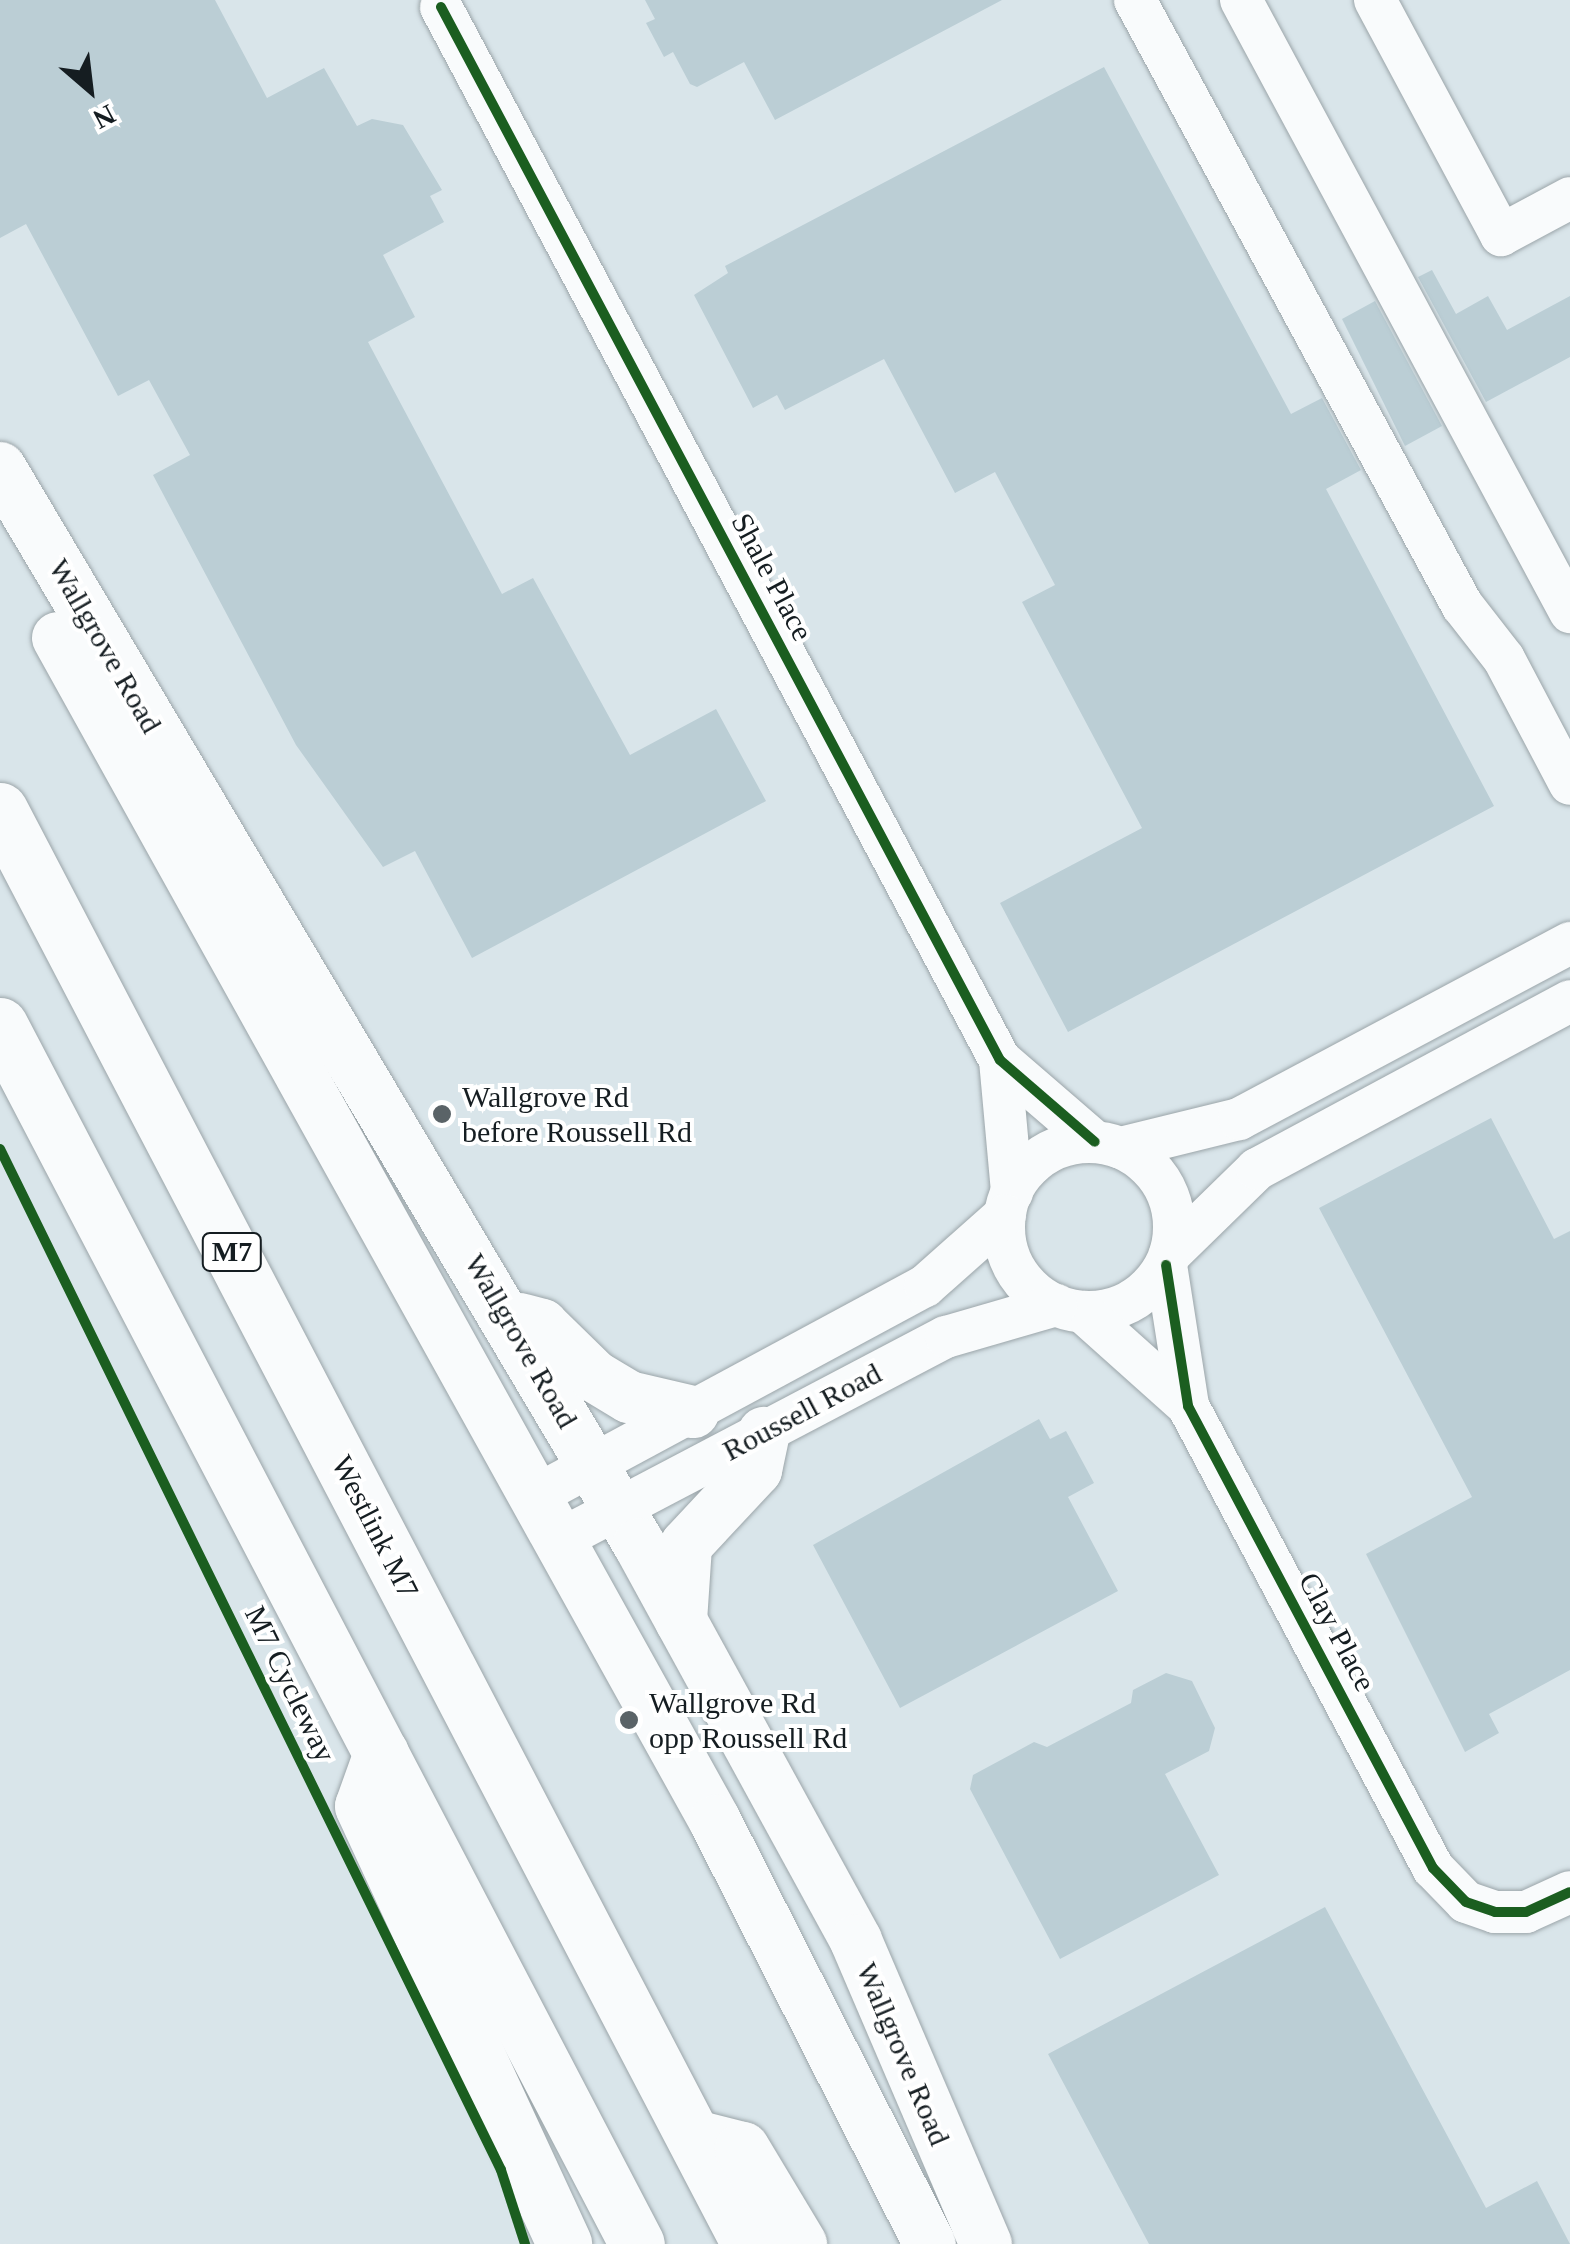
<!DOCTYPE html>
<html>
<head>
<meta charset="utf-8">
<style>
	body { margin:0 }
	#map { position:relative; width:1570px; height:2244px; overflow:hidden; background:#d9e5ea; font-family:"Times New Roman",serif }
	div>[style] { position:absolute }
	.building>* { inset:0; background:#bbced5 }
	.roads { filter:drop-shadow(0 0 2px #9ba5a9) drop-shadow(0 0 2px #9ba5a9) }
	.minor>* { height:42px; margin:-21px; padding:0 21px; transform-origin:21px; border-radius:21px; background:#f9fbfc }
	.minor>.ring { margin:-21px; padding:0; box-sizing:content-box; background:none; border:42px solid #f9fbfc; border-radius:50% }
	.major>* { height:52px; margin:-26px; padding:0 26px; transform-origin:26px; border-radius:26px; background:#f9fbfc }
	.highway>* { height:55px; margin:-27.5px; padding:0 27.5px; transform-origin:27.5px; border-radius:27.5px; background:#f9fbfc }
	.cycleway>* { height:10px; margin:-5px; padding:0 5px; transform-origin:5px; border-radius:5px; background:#1b5e20 }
	.dots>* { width:28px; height:28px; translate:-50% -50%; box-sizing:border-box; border:5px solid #fff; border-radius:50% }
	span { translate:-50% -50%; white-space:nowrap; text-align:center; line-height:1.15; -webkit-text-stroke:8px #fff; paint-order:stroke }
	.shield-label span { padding:2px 8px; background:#fff; border:2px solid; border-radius:8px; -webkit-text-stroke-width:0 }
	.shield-label { font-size:28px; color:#151d21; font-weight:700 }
	.street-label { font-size:30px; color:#151d21 }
	.poi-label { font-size:30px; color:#151d21 }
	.left { translate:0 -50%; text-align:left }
	.north { position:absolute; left:40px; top:40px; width:100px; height:100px; -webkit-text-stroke:8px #fff; paint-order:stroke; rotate:152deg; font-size:28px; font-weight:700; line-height:40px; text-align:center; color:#151d21 }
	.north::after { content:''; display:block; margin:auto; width:35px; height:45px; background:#151d21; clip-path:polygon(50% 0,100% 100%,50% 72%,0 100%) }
</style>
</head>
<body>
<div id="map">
	<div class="building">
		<i style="clip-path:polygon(0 0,215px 0,267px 98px,324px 68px,357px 126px,372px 119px,403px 125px,442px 190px,430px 196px,444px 222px,383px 255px,415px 317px,368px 342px,502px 594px,533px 578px,630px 755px,716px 709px,766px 801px,472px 958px,415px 851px,383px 867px,296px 745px,153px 475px,190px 455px,149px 380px,118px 396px,26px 224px,0 238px)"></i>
		<i style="clip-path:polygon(645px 0,1002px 0,775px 120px,744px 62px,697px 87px,690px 84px,673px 52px,664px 57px,646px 23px,655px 19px)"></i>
		<i style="clip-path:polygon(1104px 67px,1291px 414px,1322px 398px,1361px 470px,1326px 489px,1494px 806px,1068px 1032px,1000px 903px,1142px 828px,1022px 602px,1055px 585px,995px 472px,955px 493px,884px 359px,785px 410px,777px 395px,753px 408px,694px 295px,728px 273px,725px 266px)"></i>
		<i style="clip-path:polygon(1432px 270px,1456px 314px,1488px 296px,1507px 330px,1570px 296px,1570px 357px,1486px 402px,1418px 277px)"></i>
		<i style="clip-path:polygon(1375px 301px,1442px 426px,1405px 446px,1342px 319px)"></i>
		<i style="clip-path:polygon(1491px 1118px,1554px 1239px,1570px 1231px,1570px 1670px,1489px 1714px,1499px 1733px,1465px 1752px,1366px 1554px,1472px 1497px,1319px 1208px)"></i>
		<i style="clip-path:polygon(1039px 1419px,1050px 1439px,1066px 1431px,1094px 1483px,1068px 1497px,1118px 1591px,900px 1708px,813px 1545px)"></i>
		<i style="clip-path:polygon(1166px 1673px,1192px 1681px,1215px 1728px,1209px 1751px,1165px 1774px,1219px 1875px,1060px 1959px,970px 1789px,973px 1775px,1034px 1742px,1047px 1747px,1131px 1703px,1133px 1690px)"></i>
		<i style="clip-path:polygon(1325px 1907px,1486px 2208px,1537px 2181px,1570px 2244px,1149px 2244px,1048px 2054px)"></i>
	</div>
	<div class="roads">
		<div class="minor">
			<i style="left:1135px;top:0;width:688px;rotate:61.61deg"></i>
			<i style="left:1462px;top:605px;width:68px;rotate:52.1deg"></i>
			<i style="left:1504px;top:659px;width:141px;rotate:62.2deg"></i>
			<i style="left:1241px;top:0;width:695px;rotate:61.74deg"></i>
			<i style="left:1375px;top:0;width:267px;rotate:61.8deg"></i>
			<i style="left:1501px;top:235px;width:78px;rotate:-28.2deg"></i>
			<i style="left:441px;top:7px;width:1192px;rotate:62.04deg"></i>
			<i style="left:1000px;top:1060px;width:125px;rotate:40.8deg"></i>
			<i style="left:1000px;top:1060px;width:133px;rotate:84.8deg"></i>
			<i class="ring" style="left:1004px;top:1142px;width:128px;height:128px"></i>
			<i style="left:1121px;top:1148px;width:122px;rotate:-13.8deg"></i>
			<i style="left:1239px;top:1119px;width:375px;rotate:-28deg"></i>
			<i style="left:1170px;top:1254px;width:122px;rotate:-44.3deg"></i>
			<i style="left:1257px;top:1169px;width:355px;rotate:-28.2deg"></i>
			<i style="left:1166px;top:1265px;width:143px;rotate:81.1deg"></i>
			<i style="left:1188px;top:1406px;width:523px;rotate:62.06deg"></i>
			<i style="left:1433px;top:1868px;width:47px;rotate:45.9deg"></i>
			<i style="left:1466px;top:1902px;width:31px;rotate:19deg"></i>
			<i style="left:1495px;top:1912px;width:31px"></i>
			<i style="left:1526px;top:1912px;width:48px;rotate:-24.4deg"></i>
			<i style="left:1083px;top:1312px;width:141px;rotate:41.8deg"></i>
			<i style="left:533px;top:1497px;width:445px;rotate:-28.3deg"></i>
			<i style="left:925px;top:1286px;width:107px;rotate:-41.6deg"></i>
			<i style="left:557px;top:1541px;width:439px;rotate:-27.7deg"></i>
			<i style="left:946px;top:1337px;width:115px;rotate:-16.2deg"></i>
		</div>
		<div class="major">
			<i style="left:0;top:468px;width:1251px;rotate:59.3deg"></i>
			<i style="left:639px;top:1544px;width:452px;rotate:61.3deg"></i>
			<i style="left:856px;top:1941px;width:330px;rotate:66.8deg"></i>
			<i style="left:58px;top:638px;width:1353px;rotate:60.95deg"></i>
			<i style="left:715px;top:1821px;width:475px;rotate:63.1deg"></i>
			<i style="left:520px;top:1319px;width:23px;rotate:15deg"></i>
			<i style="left:542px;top:1325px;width:73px;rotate:44.4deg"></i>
			<i style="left:594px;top:1376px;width:41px;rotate:31deg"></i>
			<i style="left:629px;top:1397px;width:66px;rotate:13.2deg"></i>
			<i style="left:681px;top:1621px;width:76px;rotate:-86.2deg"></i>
			<i style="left:686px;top:1545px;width:103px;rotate:-47deg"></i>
			<i style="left:756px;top:1470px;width:38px;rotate:-78deg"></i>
		</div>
		<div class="highway">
			<i style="left:0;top:810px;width:1618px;rotate:62.42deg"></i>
			<i style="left:0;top:1025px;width:1375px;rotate:62.41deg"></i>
			<i style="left:381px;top:1753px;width:56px;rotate:109.7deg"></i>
			<i style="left:362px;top:1806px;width:482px;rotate:65.2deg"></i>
			<i style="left:694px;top:2137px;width:49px;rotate:14deg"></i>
			<i style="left:742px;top:2149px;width:111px;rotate:59deg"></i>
		</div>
	</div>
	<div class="cycleway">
		<i style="left:441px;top:7px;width:1192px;rotate:62.04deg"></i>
		<i style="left:1000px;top:1060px;width:125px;rotate:40.8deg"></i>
		<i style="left:0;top:1149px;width:1137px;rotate:63.86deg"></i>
		<i style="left:501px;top:2170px;width:78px;rotate:72deg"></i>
		<i style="left:1166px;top:1265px;width:143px;rotate:81.1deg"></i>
		<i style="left:1188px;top:1406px;width:523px;rotate:62.06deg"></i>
		<i style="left:1433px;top:1868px;width:47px;rotate:45.9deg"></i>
		<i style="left:1466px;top:1902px;width:31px;rotate:19deg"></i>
		<i style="left:1495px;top:1912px;width:31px"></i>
		<i style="left:1526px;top:1912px;width:48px;rotate:-24.4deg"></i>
	</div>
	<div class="dots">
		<i style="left:442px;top:1114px;background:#5a6367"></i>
		<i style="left:629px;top:1720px;background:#5a6367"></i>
	</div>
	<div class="shield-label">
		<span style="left:232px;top:1252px">M7</span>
	</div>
	<div class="street-label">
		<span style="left:772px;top:577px;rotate:62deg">Shale Place</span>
		<span style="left:105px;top:646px;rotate:60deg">Wallgrove Road</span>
		<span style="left:521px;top:1341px;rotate:60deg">Wallgrove Road</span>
		<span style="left:802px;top:1412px;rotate:-28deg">Roussell Road</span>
		<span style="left:375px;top:1527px;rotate:63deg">Westlink M7</span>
		<span style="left:1337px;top:1632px;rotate:62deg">Clay Place</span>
		<span style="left:290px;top:1684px;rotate:64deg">M7 Cycleway</span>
		<span style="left:903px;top:2054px;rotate:67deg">Wallgrove Road</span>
	</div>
	<div class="poi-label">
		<span class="left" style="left:462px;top:1114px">Wallgrove Rd<br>before Roussell Rd</span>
		<span class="left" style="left:649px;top:1720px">Wallgrove Rd<br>opp Roussell Rd</span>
	</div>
	<div class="north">N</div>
</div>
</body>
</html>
